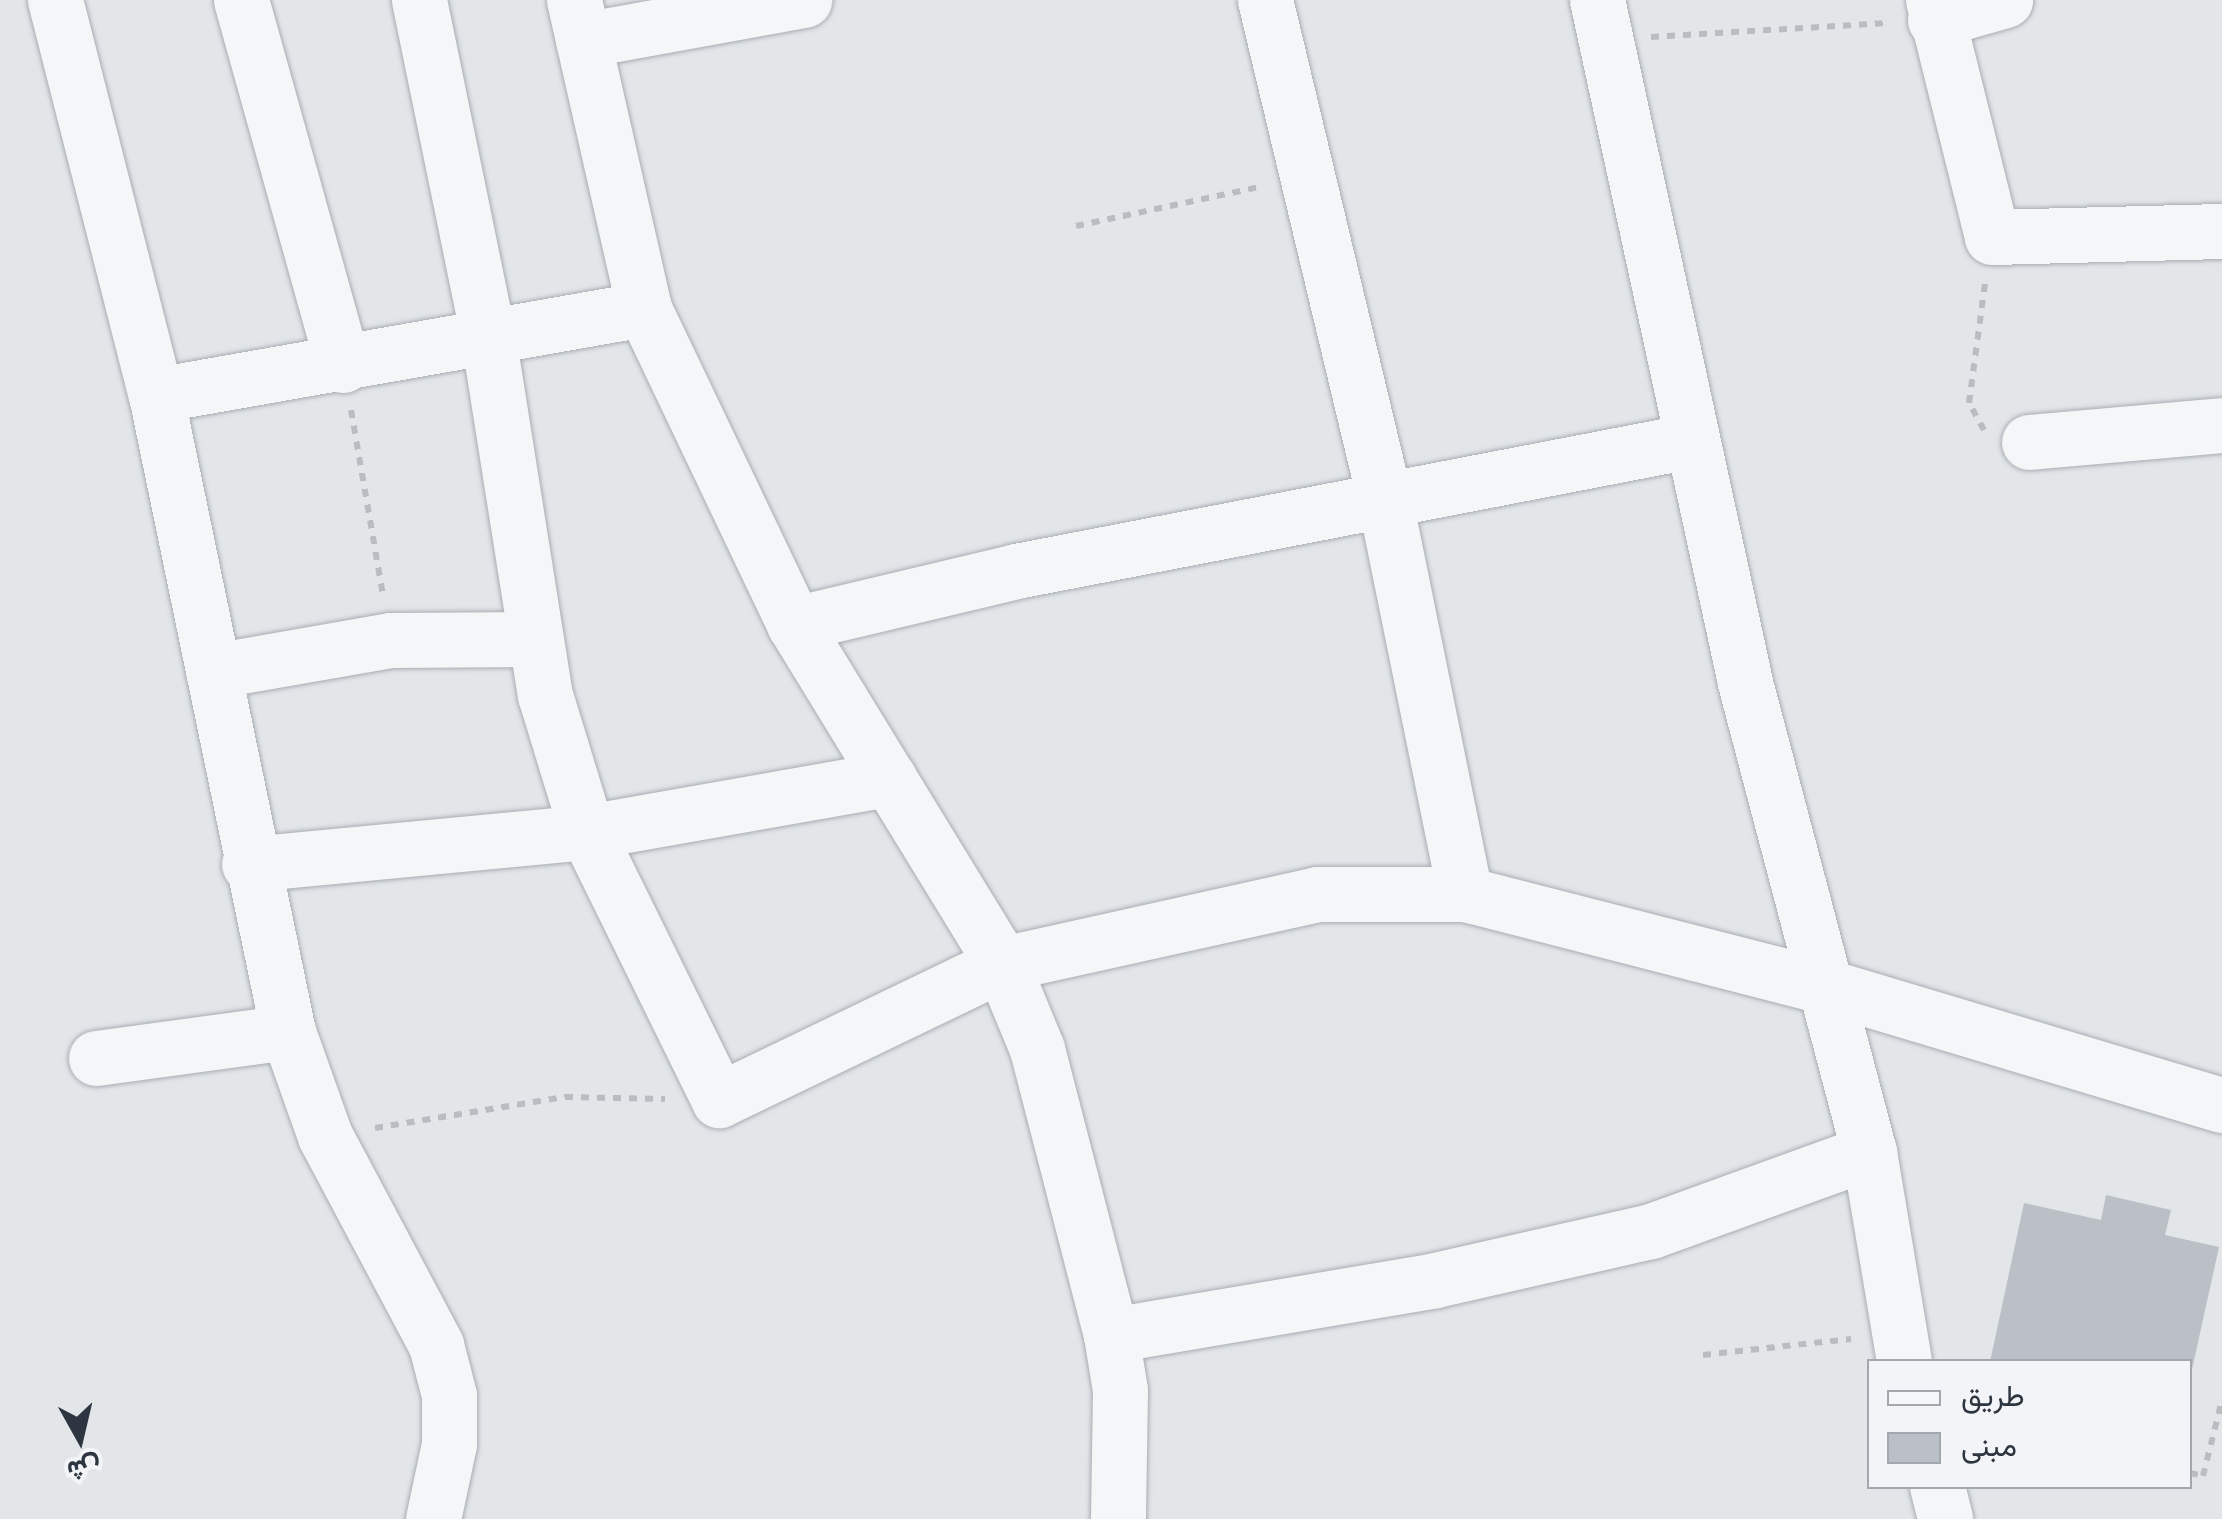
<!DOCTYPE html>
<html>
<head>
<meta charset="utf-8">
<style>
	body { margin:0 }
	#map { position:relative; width:2222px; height:1519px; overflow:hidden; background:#e2e6e9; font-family:"Varela Round",Vazirmatn,sans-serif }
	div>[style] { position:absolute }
	.building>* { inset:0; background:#bac0c6 }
	.path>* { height:6px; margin-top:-3px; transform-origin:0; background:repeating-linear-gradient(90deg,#b9bcc1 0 8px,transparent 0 16px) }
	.roads { filter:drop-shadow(0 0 2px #a8adb3) drop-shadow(0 0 2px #a8adb3) }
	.minor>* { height:55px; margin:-27.5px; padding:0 27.5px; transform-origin:27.5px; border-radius:27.5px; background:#f5f6f8 }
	span { translate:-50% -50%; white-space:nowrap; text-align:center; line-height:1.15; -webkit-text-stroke:9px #f2f4f7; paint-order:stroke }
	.legend { position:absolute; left:1867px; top:1359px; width:325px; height:130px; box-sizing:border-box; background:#f2f4f7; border:2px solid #a3a8ae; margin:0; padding:12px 18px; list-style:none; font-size:30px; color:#2c3540 }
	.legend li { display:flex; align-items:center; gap:20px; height:50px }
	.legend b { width:50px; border:2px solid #a3a8ae }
	.north { position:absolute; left:30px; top:1389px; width:100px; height:100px; -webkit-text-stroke:8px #f2f4f7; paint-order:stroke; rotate:172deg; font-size:28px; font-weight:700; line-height:40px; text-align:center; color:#2c3540 }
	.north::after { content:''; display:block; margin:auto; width:35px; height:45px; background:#2c3540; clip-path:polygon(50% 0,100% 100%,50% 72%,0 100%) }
</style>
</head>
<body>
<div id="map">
	<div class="building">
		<i style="clip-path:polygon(2106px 1195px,2171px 1210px,2165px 1235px,2219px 1247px,2191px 1374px,2190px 1362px,1990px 1362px,2024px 1203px,2101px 1220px)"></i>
	</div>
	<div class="path">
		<i style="left:1651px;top:37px;width:237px;rotate:-3.4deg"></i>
		<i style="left:1076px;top:226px;width:188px;rotate:-12deg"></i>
		<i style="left:351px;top:410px;width:188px;rotate:80.2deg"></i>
		<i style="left:1984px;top:430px;width:31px;rotate:-119deg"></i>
		<i style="left:1969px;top:403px;width:121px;rotate:-82.4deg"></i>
		<i style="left:375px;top:1128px;width:193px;rotate:-9.3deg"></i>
		<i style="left:565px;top:1097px;width:100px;rotate:1.1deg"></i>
		<i style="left:1703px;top:1355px;width:149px;rotate:-6.2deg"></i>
		<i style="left:2190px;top:1473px;width:13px;rotate:13deg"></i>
		<i style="left:2203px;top:1476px;width:78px;rotate:-76deg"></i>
	</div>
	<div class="roads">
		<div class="minor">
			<i style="left:55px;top:0;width:408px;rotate:75.7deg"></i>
			<i style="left:156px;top:395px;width:651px;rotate:78.29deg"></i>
			<i style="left:288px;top:1032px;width:110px;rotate:70.4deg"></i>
			<i style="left:325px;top:1136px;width:237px;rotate:62deg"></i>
			<i style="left:436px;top:1345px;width:52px;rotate:75.4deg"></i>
			<i style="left:449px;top:1395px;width:49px;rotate:90deg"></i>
			<i style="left:449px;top:1444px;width:77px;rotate:102deg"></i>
			<i style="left:241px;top:0;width:379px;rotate:74.4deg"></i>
			<i style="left:419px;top:0;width:343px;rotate:78.4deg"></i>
			<i style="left:488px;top:336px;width:363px;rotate:81deg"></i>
			<i style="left:545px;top:695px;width:143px;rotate:73deg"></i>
			<i style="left:587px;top:832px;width:299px;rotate:63.8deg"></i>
			<i style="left:719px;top:1100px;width:314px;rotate:-25.7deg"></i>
			<i style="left:1002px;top:964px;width:323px;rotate:-12.5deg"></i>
			<i style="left:1317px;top:894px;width:148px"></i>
			<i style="left:1465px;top:894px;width:375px;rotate:14.4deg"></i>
			<i style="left:1828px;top:987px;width:411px;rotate:16.7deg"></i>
			<i style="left:574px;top:0;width:317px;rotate:77.2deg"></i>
			<i style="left:644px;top:309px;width:349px;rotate:64.5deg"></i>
			<i style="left:794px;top:624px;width:399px;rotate:58.5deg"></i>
			<i style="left:1002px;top:964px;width:92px;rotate:67.6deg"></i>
			<i style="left:1037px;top:1049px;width:295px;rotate:75.5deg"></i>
			<i style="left:1111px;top:1335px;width:329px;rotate:-9.6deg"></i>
			<i style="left:1435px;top:1280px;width:221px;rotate:-12.8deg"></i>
			<i style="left:1651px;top:1231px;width:232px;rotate:-19.9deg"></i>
			<i style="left:1869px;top:1152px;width:486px;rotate:-104.8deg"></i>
			<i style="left:1745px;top:682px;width:698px;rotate:-102.24deg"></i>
			<i style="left:1265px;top:0;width:515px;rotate:76.53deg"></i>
			<i style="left:1385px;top:501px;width:401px;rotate:78.5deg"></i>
			<i style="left:1933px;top:0;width:244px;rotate:76deg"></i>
			<i style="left:1992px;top:237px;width:230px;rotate:-1.5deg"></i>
			<i style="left:1935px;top:20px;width:73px;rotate:-15.9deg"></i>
			<i style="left:583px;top:40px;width:225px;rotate:-10.3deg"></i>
			<i style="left:156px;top:395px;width:496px;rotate:-10deg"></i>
			<i style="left:2029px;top:442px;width:194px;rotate:-5deg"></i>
			<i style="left:794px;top:624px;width:228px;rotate:-13.4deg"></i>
			<i style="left:1016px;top:571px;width:686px;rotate:-10.92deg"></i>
			<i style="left:213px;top:671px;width:181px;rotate:-9.9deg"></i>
			<i style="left:391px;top:640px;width:143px;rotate:-0.4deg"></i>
			<i style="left:249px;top:864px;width:340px;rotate:-5.4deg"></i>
			<i style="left:587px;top:832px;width:307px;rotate:-10deg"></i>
			<i style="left:96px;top:1058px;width:194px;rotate:-7.7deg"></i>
			<i style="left:1869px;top:1152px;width:213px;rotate:80.5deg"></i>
			<i style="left:1111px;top:1335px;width:56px;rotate:80.7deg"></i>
			<i style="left:1120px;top:1390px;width:129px;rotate:90.9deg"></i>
			<i style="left:1937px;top:1486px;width:34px;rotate:76deg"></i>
		</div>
	</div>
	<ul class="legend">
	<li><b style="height:12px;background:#f5f6f8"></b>طريق</li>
	<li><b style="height:28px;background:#bac0c6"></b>مبنى</li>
	</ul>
	<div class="north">ش</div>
</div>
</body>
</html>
